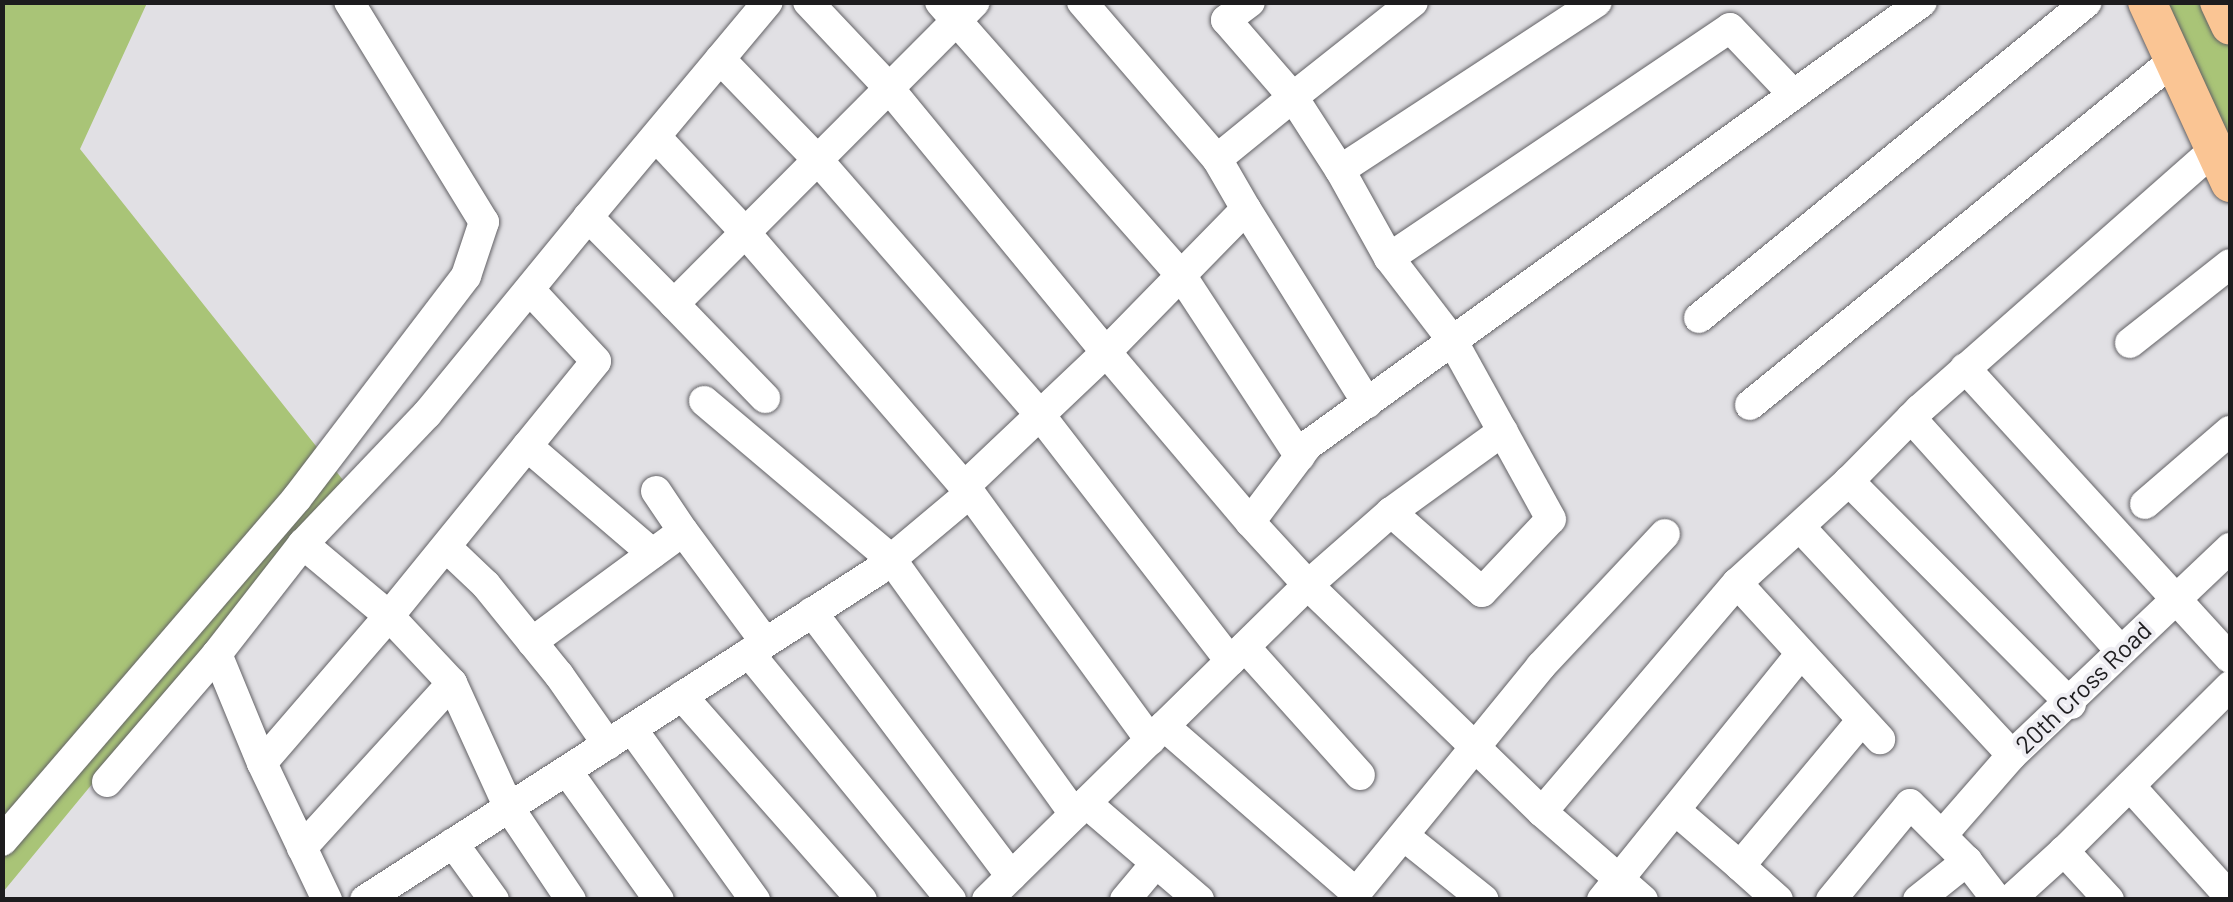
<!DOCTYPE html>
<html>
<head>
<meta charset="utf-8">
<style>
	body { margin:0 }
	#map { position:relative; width:2233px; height:902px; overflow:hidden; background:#e1e0e4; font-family:Barlow,sans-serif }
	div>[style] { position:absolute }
	.green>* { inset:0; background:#a9c477 }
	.roads { filter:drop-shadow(0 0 2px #626165) drop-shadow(0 0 2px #626165) }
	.minor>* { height:30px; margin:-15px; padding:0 15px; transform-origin:15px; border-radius:15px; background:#fff }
	.major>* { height:38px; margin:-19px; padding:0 19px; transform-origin:19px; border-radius:19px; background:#fac594 }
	span { translate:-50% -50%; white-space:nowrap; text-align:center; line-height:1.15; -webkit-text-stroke:8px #eeedf2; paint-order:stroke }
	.street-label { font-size:25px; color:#1d1c1e }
	.frame { position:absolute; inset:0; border:5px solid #1d1c1e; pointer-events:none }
</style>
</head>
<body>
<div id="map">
	<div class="green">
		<i style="clip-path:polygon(3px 3px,147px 3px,80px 149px,343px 480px,3px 892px)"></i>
		<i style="clip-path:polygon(2154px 3px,2215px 3px,2230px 36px,2230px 167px)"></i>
	</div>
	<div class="roads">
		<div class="minor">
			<i style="left:808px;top:2px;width:117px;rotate:46.7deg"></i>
			<i style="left:888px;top:87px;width:343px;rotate:50.6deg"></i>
			<i style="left:1106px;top:352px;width:200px;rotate:-45.6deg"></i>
			<i style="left:1246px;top:209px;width:58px;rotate:-120.1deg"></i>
			<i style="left:1217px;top:159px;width:98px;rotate:-39.2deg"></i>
			<i style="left:1293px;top:97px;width:102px;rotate:-131deg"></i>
			<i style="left:1226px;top:20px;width:30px;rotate:-37deg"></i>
			<i style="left:940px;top:2px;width:364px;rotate:48.6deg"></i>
			<i style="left:1181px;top:275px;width:217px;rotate:56.8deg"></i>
			<i style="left:1082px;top:2px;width:207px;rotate:49.3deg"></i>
			<i style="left:720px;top:59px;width:139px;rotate:45.9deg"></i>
			<i style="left:817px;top:159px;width:340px;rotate:48.9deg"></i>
			<i style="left:1040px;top:415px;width:311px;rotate:52.3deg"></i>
			<i style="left:1340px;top:170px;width:87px;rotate:-122.8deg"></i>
			<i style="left:1293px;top:97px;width:153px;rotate:-38.4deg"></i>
			<i style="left:1246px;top:209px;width:229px;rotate:58deg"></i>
			<i style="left:588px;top:217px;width:280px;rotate:-50.1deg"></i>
			<i style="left:1389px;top:258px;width:101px;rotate:-119.1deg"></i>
			<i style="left:1340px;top:170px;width:307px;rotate:-33.2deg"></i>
			<i style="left:674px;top:304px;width:131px;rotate:45.9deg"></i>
			<i style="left:1699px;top:318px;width:500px;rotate:-39.16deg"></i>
			<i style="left:2130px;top:343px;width:127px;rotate:-38.3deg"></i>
			<i style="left:1965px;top:368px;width:393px;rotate:47.6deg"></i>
			<i style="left:704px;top:401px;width:245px;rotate:40.2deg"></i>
			<i style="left:891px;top:559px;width:314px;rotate:54.3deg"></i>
			<i style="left:1750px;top:405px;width:547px;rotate:-39.13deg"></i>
			<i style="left:1911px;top:418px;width:312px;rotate:48deg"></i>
			<i style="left:527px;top:446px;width:165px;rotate:40.6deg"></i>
			<i style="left:965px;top:486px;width:195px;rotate:-43.5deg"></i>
			<i style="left:1106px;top:352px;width:223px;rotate:49.7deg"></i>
			<i style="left:656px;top:491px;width:48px;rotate:56deg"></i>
			<i style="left:970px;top:493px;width:306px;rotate:53.9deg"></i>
			<i style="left:2145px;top:504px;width:112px;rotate:-40.7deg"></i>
			<i style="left:1391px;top:512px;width:138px;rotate:-35.9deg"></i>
			<i style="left:1800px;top:527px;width:311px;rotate:47.1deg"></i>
			<i style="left:303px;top:544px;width:112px;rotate:39.9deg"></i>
			<i style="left:389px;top:616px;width:328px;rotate:-50.9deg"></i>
			<i style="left:596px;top:361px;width:96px;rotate:-132.9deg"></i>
			<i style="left:446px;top:547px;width:55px;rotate:43.5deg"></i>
			<i style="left:486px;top:585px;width:116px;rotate:51deg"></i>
			<i style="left:559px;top:675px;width:85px;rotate:55deg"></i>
			<i style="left:1737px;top:583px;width:151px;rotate:-42.3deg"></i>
			<i style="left:812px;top:612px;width:331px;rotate:53deg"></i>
			<i style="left:532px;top:642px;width:187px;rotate:-36.3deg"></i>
			<i style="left:683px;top:531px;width:138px;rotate:53.5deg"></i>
			<i style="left:1245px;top:647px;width:172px;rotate:48.1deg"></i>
			<i style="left:749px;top:653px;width:319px;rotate:50.7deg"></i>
			<i style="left:217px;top:654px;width:118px;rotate:67.6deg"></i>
			<i style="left:262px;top:763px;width:152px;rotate:64.6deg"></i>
			<i style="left:452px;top:683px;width:135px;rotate:65.5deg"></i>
			<i style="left:508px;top:806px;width:113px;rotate:56.2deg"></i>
			<i style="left:682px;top:696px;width:272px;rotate:48.6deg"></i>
			<i style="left:2071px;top:704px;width:315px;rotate:-134.9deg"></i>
			<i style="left:1849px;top:481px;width:101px;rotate:-45.4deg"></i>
			<i style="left:1920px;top:409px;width:393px;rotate:-41.4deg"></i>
			<i style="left:1164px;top:726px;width:254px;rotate:41deg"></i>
			<i style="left:1356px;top:893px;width:293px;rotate:-50.8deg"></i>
			<i style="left:1541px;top:666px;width:181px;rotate:-46.8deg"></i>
			<i style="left:632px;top:729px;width:211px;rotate:54.3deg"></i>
			<i style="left:262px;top:763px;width:194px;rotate:-49.2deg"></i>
			<i style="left:389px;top:616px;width:92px;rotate:46.8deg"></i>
			<i style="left:452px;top:683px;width:223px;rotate:132.3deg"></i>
			<i style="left:567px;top:771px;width:158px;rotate:54.5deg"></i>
			<i style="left:107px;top:782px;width:169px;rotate:-49.3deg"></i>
			<i style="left:217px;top:654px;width:140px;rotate:-52deg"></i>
			<i style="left:303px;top:544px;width:180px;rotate:-46.4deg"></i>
			<i style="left:427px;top:414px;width:254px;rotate:-50.7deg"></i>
			<i style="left:588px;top:217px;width:122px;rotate:45.3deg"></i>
			<i style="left:674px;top:304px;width:426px;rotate:-45.1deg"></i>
			<i style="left:2130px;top:786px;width:149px;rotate:48deg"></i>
			<i style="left:1086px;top:803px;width:149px;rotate:40.6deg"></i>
			<i style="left:1675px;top:810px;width:86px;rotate:40.7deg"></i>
			<i style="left:1740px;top:866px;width:190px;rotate:-50.1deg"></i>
			<i style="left:1542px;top:812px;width:326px;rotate:-135.9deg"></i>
			<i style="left:1308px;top:585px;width:111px;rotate:-41.3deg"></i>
			<i style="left:1391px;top:512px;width:121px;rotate:41.3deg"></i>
			<i style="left:1482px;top:592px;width:100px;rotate:-46.6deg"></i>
			<i style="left:1551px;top:519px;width:205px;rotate:-118.9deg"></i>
			<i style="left:1452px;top:340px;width:103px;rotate:-127.5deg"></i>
			<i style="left:1389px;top:258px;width:411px;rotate:-34deg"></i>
			<i style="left:1730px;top:28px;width:90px;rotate:46.4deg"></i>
			<i style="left:1943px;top:834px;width:105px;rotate:-48.9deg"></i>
			<i style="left:2012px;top:755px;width:301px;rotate:-43.5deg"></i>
			<i style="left:1404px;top:836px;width:102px;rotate:38.7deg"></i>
			<i style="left:2px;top:841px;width:452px;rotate:-49.3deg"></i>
			<i style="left:297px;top:498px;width:279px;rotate:-52.7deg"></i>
			<i style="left:466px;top:276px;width:57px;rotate:-71.6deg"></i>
			<i style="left:484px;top:222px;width:258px;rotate:-121.5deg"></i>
			<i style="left:453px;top:843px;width:70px;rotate:54.3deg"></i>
			<i style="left:1740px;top:866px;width:51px;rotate:41.8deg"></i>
			<i style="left:365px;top:900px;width:609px;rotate:-32.72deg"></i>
			<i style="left:877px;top:571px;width:121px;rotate:-40deg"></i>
			<i style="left:970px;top:493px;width:345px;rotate:-130.8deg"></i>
			<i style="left:745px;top:232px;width:130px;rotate:-133.1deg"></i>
			<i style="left:987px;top:900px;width:450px;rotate:-44.5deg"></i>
			<i style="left:1308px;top:585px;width:86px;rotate:-132.6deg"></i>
			<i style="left:1250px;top:522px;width:96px;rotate:-53deg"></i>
			<i style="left:1308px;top:445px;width:757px;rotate:-35.81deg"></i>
			<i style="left:1125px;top:900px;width:48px;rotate:-50deg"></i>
			<i style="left:1602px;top:900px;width:315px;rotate:-51.1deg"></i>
			<i style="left:1643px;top:900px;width:134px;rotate:-138.9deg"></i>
			<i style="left:1542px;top:812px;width:301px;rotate:-49.6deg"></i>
			<i style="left:1737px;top:583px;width:212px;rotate:47.5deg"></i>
			<i style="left:1831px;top:900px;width:124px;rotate:-50.5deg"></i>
			<i style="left:1910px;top:804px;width:81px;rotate:45deg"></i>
			<i style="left:1967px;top:861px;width:49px;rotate:52.4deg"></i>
			<i style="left:1918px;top:900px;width:63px;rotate:-38.5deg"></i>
			<i style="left:2010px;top:900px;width:73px;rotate:-42.2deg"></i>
			<i style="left:2109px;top:900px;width:67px;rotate:-132.6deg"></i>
			<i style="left:2064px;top:851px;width:234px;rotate:-44.8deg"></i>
		</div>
		<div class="major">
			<i style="left:2147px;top:2px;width:199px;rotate:65.4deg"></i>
			<i style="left:2219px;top:2px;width:26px;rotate:65deg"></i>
		</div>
	</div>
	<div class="street-label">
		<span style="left:2083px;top:687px;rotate:-44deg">20th Cross Road</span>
	</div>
	<div class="frame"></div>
</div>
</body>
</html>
